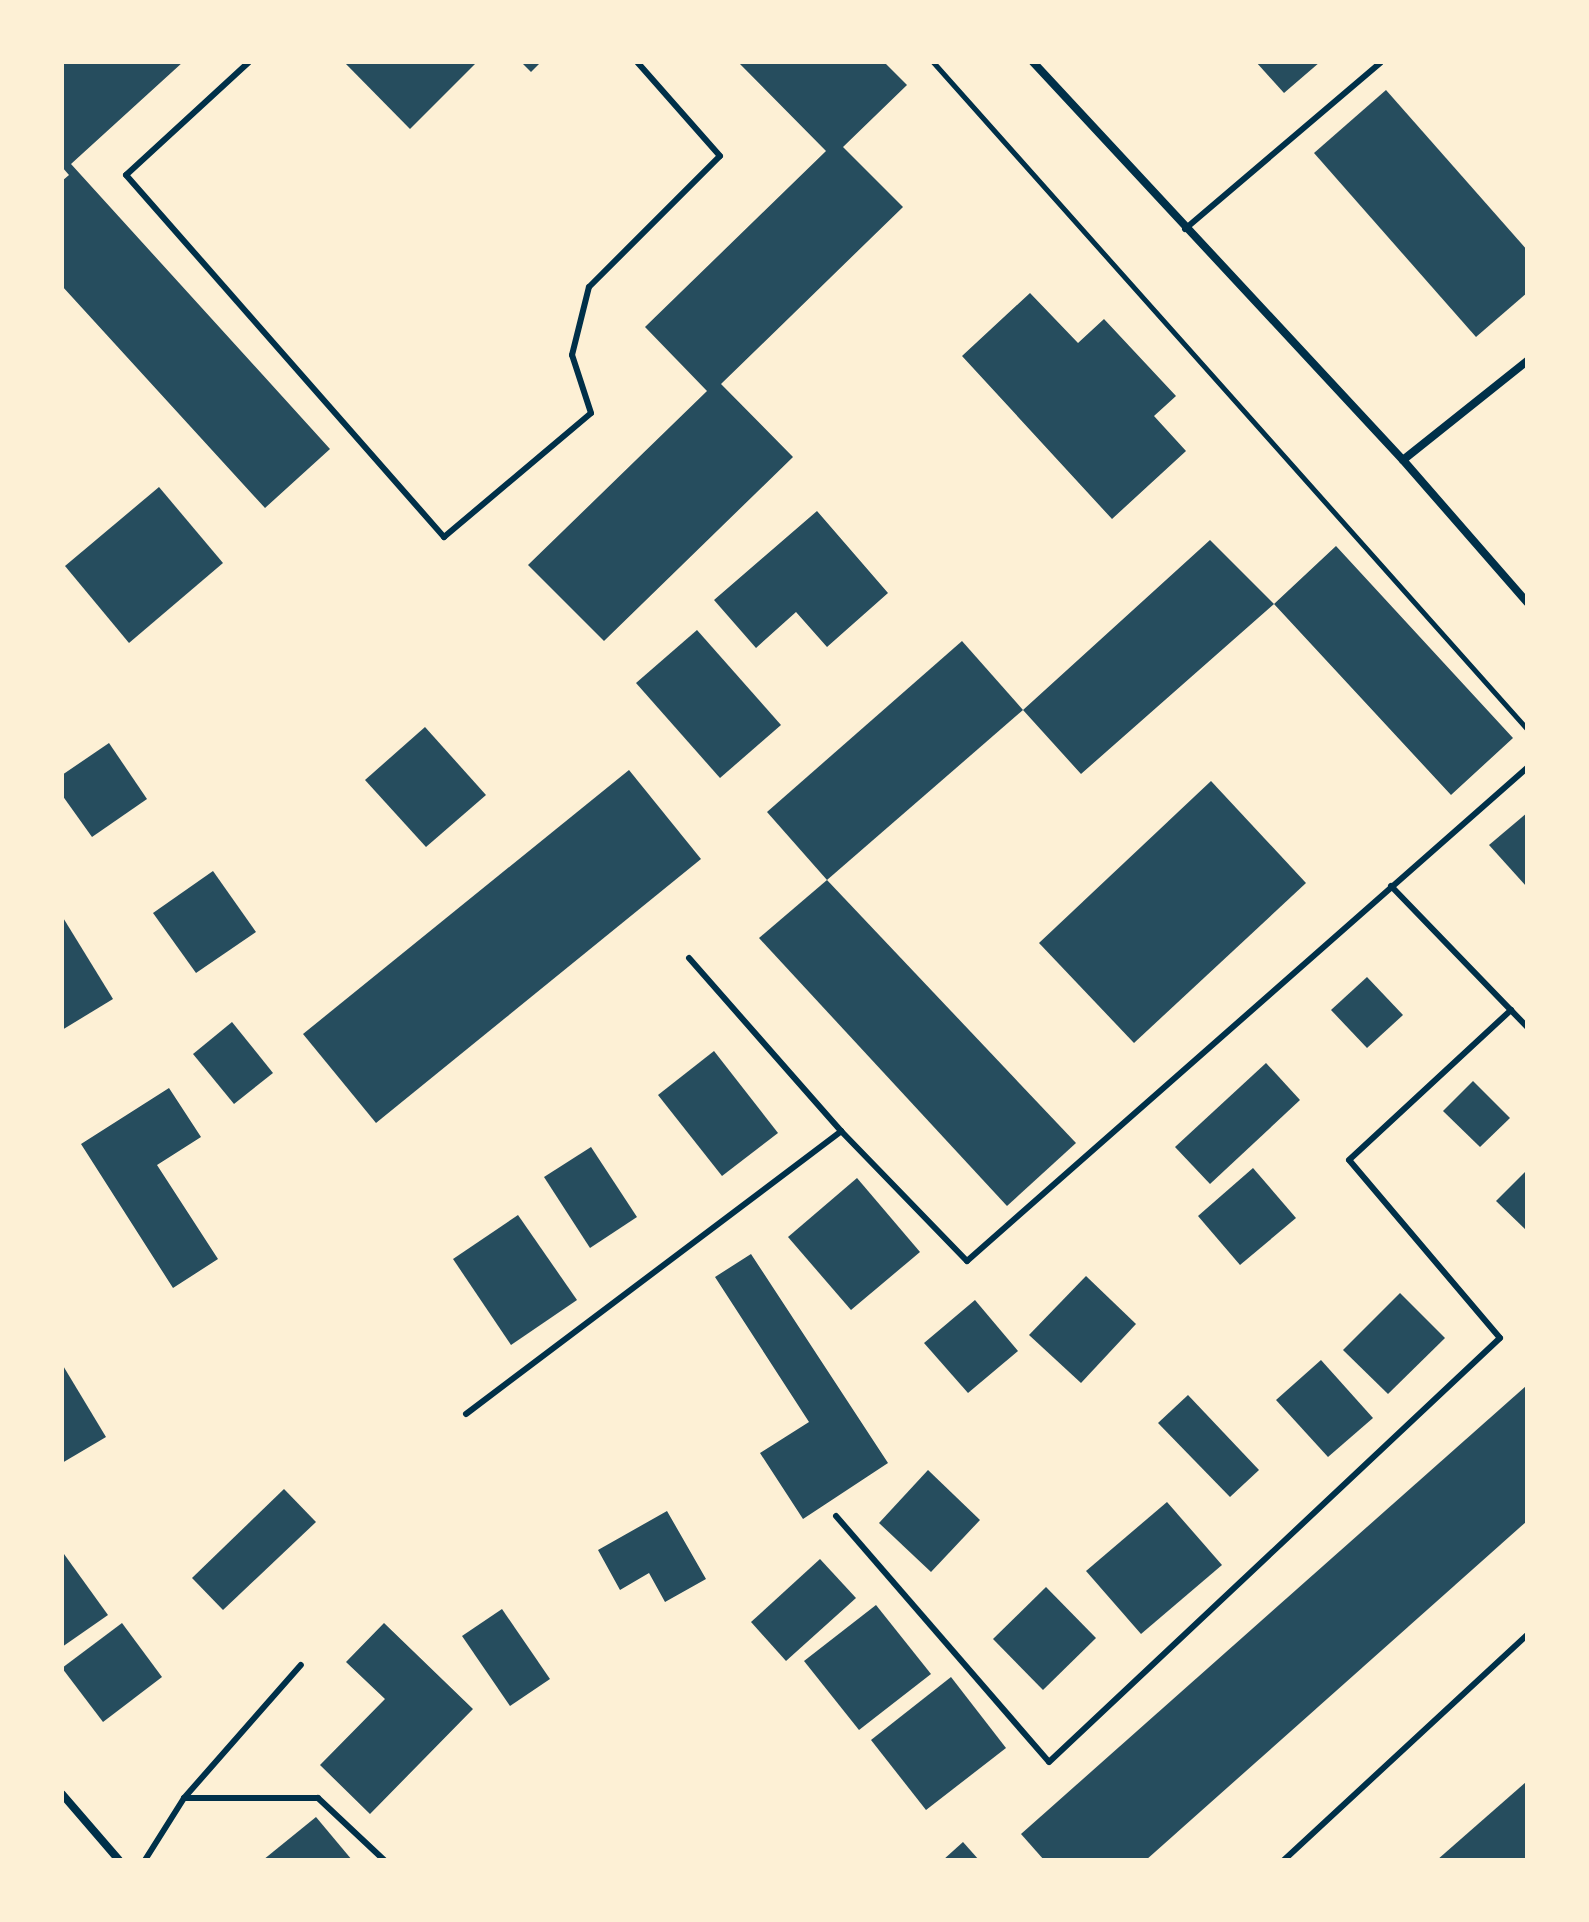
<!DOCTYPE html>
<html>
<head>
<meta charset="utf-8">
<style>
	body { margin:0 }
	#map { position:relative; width:1589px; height:1922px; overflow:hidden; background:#fdf0d5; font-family:Inter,sans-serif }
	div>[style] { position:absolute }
	.building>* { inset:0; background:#264d5e }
	.path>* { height:5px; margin:-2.5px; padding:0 2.5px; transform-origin:2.5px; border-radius:2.5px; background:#003049 }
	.service>* { height:6px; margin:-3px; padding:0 3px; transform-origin:3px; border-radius:3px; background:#003049 }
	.minor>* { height:8px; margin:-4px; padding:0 4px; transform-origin:4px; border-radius:4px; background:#003049 }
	span { translate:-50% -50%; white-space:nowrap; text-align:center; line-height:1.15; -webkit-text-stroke:6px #fdf0d5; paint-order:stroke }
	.frame { position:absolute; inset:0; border:64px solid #fdf0d5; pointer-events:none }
</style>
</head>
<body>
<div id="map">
	<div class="building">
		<i style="clip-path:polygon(62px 62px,183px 62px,71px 164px,330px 449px,265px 508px,62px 286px,62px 181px,69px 175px,62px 167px)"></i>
		<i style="clip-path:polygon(344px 62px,477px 62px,410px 129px)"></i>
		<i style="clip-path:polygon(521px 62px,541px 62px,531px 72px)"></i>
		<i style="clip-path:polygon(738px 62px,884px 62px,907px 85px,843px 147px,903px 207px,721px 384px,793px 457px,604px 641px,528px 565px,707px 391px,645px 327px,826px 151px)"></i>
		<i style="clip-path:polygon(1256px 62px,1320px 62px,1284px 93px)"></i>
		<i style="clip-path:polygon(1386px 90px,1527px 250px,1527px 293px,1476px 337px,1314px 153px)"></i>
		<i style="clip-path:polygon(1030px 293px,1078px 343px,1104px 319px,1176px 396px,1154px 416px,1186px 451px,1112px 519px,962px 356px)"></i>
		<i style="clip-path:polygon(159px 487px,223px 563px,129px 643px,65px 566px)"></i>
		<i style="clip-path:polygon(817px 511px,888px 593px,827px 647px,796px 612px,756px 648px,714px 600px)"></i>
		<i style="clip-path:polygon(1210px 540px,1274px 604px,1336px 546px,1513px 738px,1451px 795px,1274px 604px,1081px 774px,1023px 710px)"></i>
		<i style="clip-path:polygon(697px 630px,781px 725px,720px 778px,636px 683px)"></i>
		<i style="clip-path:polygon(962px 641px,1023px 710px,827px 880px,767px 812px)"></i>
		<i style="clip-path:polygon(425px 727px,486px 795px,426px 847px,365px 780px)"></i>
		<i style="clip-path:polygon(109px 743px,147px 799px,92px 837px,62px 795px,62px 775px)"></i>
		<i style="clip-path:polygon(629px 770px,701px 859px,376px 1123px,303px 1034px)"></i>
		<i style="clip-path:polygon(1211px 781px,1306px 883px,1134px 1043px,1039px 943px)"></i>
		<i style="clip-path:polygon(1527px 813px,1527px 887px,1489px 845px)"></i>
		<i style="clip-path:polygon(213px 871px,256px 932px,196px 973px,153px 913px)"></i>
		<i style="clip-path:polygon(827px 880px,1076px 1143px,1007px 1206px,759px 938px)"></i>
		<i style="clip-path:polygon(62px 916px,113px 999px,62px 1030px)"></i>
		<i style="clip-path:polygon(1367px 977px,1403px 1015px,1367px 1048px,1331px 1010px)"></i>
		<i style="clip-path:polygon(232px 1022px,273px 1073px,234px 1104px,193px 1054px)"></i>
		<i style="clip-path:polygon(714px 1051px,778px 1133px,722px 1176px,658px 1095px)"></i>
		<i style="clip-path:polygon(1266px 1063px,1300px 1100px,1210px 1184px,1175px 1147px)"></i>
		<i style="clip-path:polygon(1473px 1081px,1510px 1118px,1480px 1147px,1443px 1111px)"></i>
		<i style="clip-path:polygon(169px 1088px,201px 1137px,157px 1165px,218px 1259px,173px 1288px,81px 1144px)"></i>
		<i style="clip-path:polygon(591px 1147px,637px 1217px,590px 1248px,544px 1177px)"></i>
		<i style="clip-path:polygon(1253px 1168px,1296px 1218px,1240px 1265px,1198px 1216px)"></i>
		<i style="clip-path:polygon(1527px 1170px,1527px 1231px,1496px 1201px)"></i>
		<i style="clip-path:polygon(857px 1178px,920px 1252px,851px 1310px,788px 1237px)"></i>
		<i style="clip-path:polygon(518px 1215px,577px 1300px,511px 1345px,453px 1259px)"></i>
		<i style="clip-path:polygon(751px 1254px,888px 1463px,803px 1519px,760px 1453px,809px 1422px,715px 1277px)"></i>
		<i style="clip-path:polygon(1086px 1276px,1136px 1324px,1081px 1383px,1029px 1335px)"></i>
		<i style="clip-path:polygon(1400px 1293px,1445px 1338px,1388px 1394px,1343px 1350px)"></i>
		<i style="clip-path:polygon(975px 1300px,1018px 1351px,968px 1393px,924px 1343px)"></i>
		<i style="clip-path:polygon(1321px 1360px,1373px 1418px,1328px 1457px,1276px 1400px)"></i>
		<i style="clip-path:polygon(62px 1364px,106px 1437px,62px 1463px)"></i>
		<i style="clip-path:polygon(1527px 1385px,1527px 1521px,1146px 1860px,1044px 1860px,1021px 1834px)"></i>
		<i style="clip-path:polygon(1188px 1395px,1259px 1470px,1230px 1497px,1158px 1423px)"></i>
		<i style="clip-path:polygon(928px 1470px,980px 1520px,931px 1572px,879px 1523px)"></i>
		<i style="clip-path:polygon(284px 1489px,316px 1522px,223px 1610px,192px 1578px)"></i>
		<i style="clip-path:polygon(1167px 1502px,1222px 1565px,1141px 1634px,1086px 1571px)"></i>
		<i style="clip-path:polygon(667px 1511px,706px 1579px,665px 1602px,649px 1573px,620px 1590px,598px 1550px)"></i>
		<i style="clip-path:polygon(64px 1554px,108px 1615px,62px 1647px,62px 1556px)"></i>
		<i style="clip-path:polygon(820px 1559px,856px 1598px,786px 1661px,751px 1622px)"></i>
		<i style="clip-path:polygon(1046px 1587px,1096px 1638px,1043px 1690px,993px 1639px)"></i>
		<i style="clip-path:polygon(876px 1605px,931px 1674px,859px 1730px,804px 1661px)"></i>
		<i style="clip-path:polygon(502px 1609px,550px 1679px,510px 1706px,462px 1636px)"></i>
		<i style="clip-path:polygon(122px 1623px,162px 1677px,103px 1722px,62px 1668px)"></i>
		<i style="clip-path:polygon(384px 1623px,473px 1709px,370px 1814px,320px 1765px,385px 1699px,346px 1662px)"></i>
		<i style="clip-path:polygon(951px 1677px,1006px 1748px,926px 1810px,871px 1740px)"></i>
		<i style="clip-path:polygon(1527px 1781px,1527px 1860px,1437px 1860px)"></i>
		<i style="clip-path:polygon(316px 1817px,352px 1860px,263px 1860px)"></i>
		<i style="clip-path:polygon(963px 1842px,979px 1860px,943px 1860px)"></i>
	</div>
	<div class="path">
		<i style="left:933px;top:62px;width:893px;rotate:48.31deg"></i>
	</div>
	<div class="service">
		<i style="left:249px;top:62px;width:167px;rotate:137.4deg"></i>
		<i style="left:126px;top:175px;width:482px;rotate:48.7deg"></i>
		<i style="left:444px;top:537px;width:192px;rotate:-40.1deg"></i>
		<i style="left:591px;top:413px;width:61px;rotate:-108.1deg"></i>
		<i style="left:572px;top:355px;width:70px;rotate:-76deg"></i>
		<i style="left:589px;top:287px;width:185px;rotate:-45deg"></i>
		<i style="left:720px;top:156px;width:125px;rotate:-131.4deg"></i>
		<i style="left:1185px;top:229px;width:257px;rotate:-40.4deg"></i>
		<i style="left:1391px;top:886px;width:196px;rotate:46deg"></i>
		<i style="left:689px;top:958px;width:230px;rotate:48.7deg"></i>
		<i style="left:841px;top:1131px;width:181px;rotate:45.9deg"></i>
		<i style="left:967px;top:1261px;width:746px;rotate:-41.36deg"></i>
		<i style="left:466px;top:1414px;width:470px;rotate:-37deg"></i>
		<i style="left:836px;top:1516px;width:325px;rotate:49.1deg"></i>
		<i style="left:1049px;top:1762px;width:619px;rotate:-43.23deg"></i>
		<i style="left:1500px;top:1338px;width:233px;rotate:-130.3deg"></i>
		<i style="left:1349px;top:1160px;width:221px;rotate:-42.8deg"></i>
		<i style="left:184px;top:1798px;width:134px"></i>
		<i style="left:318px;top:1798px;width:91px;rotate:43.2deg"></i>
		<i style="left:145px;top:1860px;width:73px;rotate:-57.8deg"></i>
		<i style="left:184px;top:1798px;width:177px;rotate:-48.7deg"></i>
		<i style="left:1284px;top:1860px;width:331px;rotate:-42.8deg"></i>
	</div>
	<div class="minor">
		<i style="left:1033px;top:62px;width:543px;rotate:47.09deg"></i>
		<i style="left:1403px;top:460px;width:189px;rotate:48.9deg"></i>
		<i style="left:1403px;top:460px;width:159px;rotate:-38.6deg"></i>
		<i style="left:62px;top:1794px;width:87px;rotate:49.2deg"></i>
	</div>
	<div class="frame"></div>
</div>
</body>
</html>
